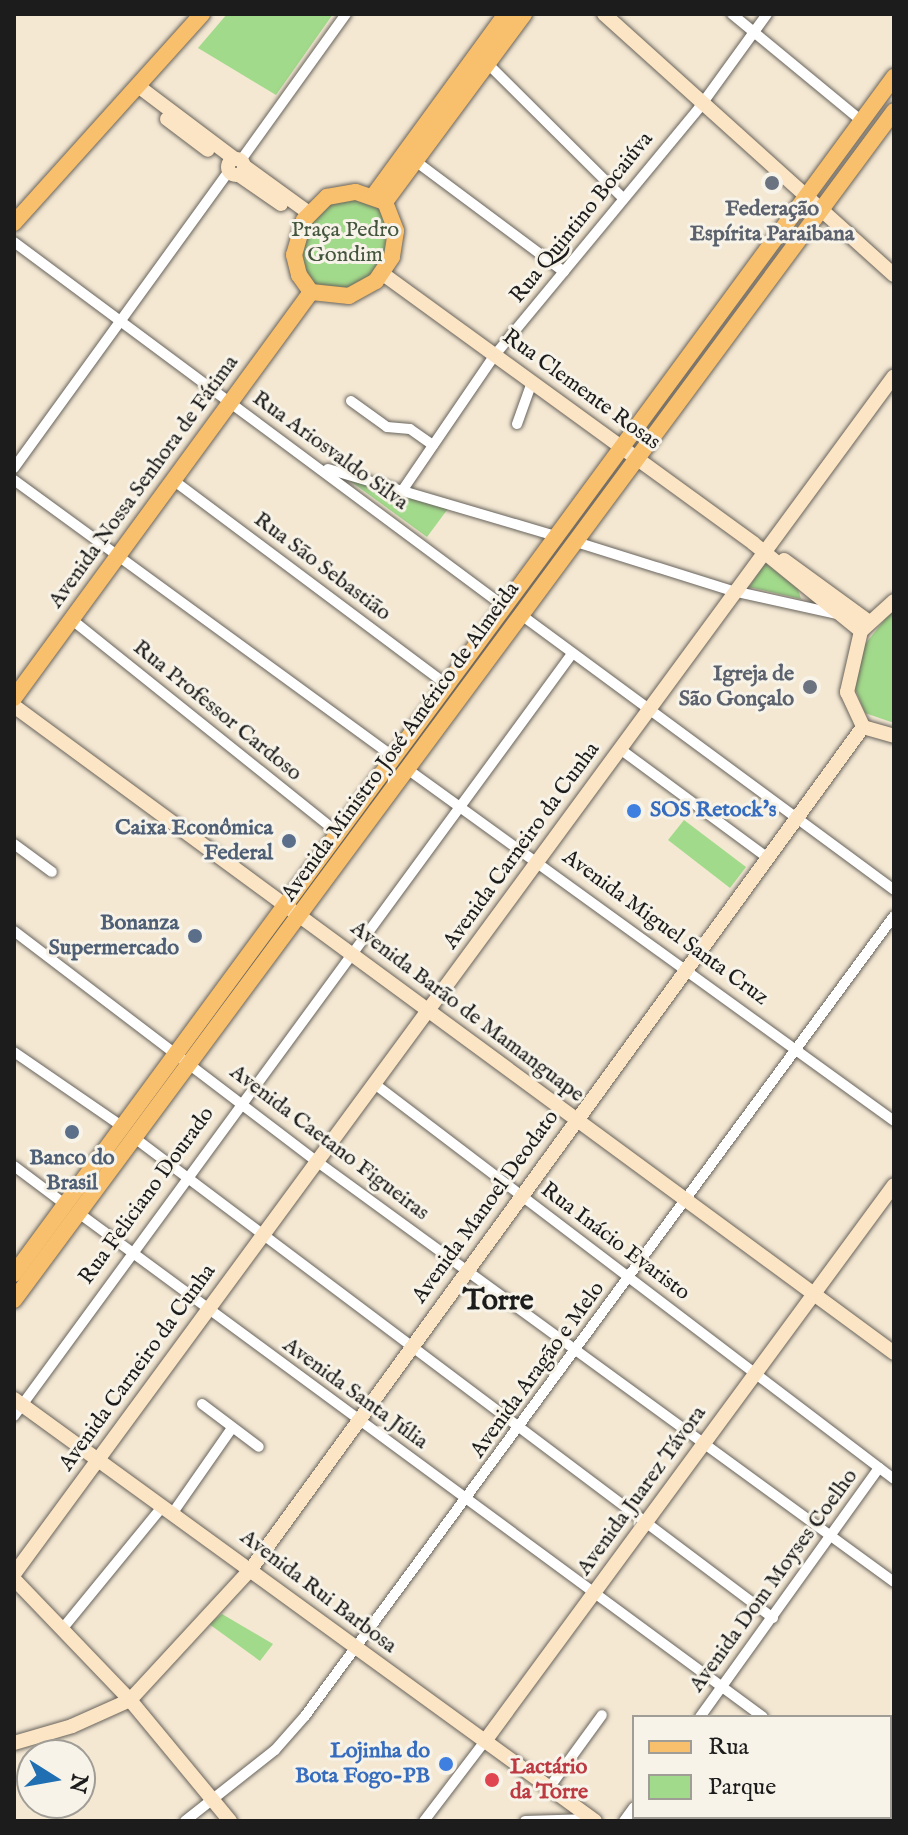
<!DOCTYPE html>
<html>
<head>
<meta charset="utf-8">
<style>
	body { margin:0 }
	#map { position:relative; width:908px; height:1835px; overflow:hidden; background:#f4e8d3; font-family:"IM FELL English",serif }
	div>[style] { position:absolute }
	.green>* { inset:0; background:#a2da8b }
	.roads { filter:drop-shadow(0 0 2px #68635c) drop-shadow(0 0 2px #68635c) }
	.street>* { height:10px; margin:-5px; padding:0 5px; transform-origin:5px; border-radius:5px; background:#fff }
	.secondary>* { height:14px; margin:-7px; padding:0 7px; transform-origin:7px; border-radius:7px; background:#fce5c4 }
	.secondary>.ring { margin:-7px; padding:0; box-sizing:content-box; background:none; border:14px solid #fce5c4; border-radius:50% }
	.primary>* { height:16px; margin:-8px; padding:0 8px; transform-origin:8px; border-radius:8px; background:#f8bf6c }
	.dots>* { width:22px; height:22px; translate:-50% -50%; box-sizing:border-box; border:4px solid #f7f3e8; border-radius:50% }
	span { translate:-50% -50%; white-space:nowrap; text-align:center; line-height:1.15; -webkit-text-stroke:6px #f7f3e8; paint-order:stroke }
	.worship-label { font-size:22px; color:#5b616d; font-weight:700 }
	.right { translate:-100% -50%; text-align:right }
	.street-label { font-size:22px; color:#1c1c1c }
	.park-label { font-size:22px; color:#44553d }
	.shop-label { font-size:22px; color:#366cbe; font-weight:700 }
	.left { translate:0 -50%; text-align:left }
	.service-label { font-size:22px; color:#4e5e75; font-weight:700 }
	.health-label { font-size:22px; color:#be3a42; font-weight:700 }
	.district-label { font-size:30px; color:#1c1c1c; font-weight:700 }
	.frame { position:absolute; inset:0; border:16px solid #1c1c1c; pointer-events:none }
	.legend { position:absolute; left:632px; top:1715px; width:260px; height:104px; box-sizing:border-box; background:#f7f3e8; border:2px solid #9f9d96; margin:0; padding:10px 14px; list-style:none; font-size:24px; color:#1c1c1c }
	.legend li { display:flex; align-items:center; gap:16px; height:40px }
	.legend b { width:40px; border:2px solid #9f9d96 }
	.north { position:absolute; left:16px; top:1739px; width:80px; height:80px; box-sizing:border-box; background:#f7f3e8; border:2px solid #9f9d96; border-radius:50%; rotate:101deg; font-size:22px; font-weight:700; line-height:32px; text-align:center; color:#1c1c1c }
	.north::after { content:''; display:block; margin:auto; width:28px; height:36px; background:#1f6fb2; clip-path:polygon(50% 0,100% 100%,50% 72%,0 100%) }
</style>
</head>
<body>
<div id="map">
	<div class="green">
		<i style="clip-path:polygon(227px 14px,333px 14px,276px 95px,198px 48px)"></i>
		<i style="clip-path:polygon(352px 196px,379px 208px,387px 223px,384px 263px,353px 291px,331px 294px,312px 284px,305px 271px,301px 260px,308px 226px,319px 208px)"></i>
		<i style="clip-path:polygon(342px 475px,450px 506px,427px 537px)"></i>
		<i style="clip-path:polygon(765px 563px,798px 589px,801px 599px,749px 587px)"></i>
		<i style="clip-path:polygon(894px 608px,894px 723px,865px 713px,854px 686px,862px 648px)"></i>
		<i style="clip-path:polygon(684px 820px,746px 867px,730px 888px,668px 840px)"></i>
		<i style="clip-path:polygon(222px 1614px,273px 1644px,260px 1661px,209px 1624px)"></i>
	</div>
	<div class="roads">
		<div class="street">
			<i style="left:732px;top:14px;width:168px;rotate:39.5deg"></i>
			<i style="left:486px;top:62px;width:194px;rotate:44.8deg"></i>
			<i style="left:241px;top:160px;width:180px;rotate:-54.3deg"></i>
			<i style="left:414px;top:160px;width:187px;rotate:36.7deg"></i>
			<i style="left:14px;top:242px;width:612px;rotate:36.63deg"></i>
			<i style="left:351px;top:401px;width:44px;rotate:35.8deg"></i>
			<i style="left:387px;top:427px;width:23px;rotate:5deg"></i>
			<i style="left:410px;top:429px;width:28px;rotate:35deg"></i>
			<i style="left:517px;top:424px;width:45px;rotate:-70.3deg"></i>
			<i style="left:14px;top:468px;width:367px;rotate:-54.1deg"></i>
			<i style="left:328px;top:469px;width:238px;rotate:16.4deg"></i>
			<i style="left:14px;top:480px;width:470px;rotate:36.1deg"></i>
			<i style="left:173px;top:480px;width:342px;rotate:36.8deg"></i>
			<i style="left:404px;top:488px;width:160px;rotate:-55.7deg"></i>
			<i style="left:494px;top:356px;width:322px;rotate:-50.4deg"></i>
			<i style="left:699px;top:108px;width:116px;rotate:-54.1deg"></i>
			<i style="left:573px;top:541px;width:168px;rotate:17.4deg"></i>
			<i style="left:733px;top:591px;width:107px;rotate:12.5deg"></i>
			<i style="left:520px;top:614px;width:465px;rotate:36.4deg"></i>
			<i style="left:71px;top:619px;width:342px;rotate:38.7deg"></i>
			<i style="left:620px;top:749px;width:185px;rotate:36.4deg"></i>
			<i style="left:410px;top:771px;width:597px;rotate:35.87deg"></i>
			<i style="left:14px;top:844px;width:47px;rotate:36.4deg"></i>
			<i style="left:14px;top:931px;width:383px;rotate:37.3deg"></i>
			<i style="left:319px;top:1163px;width:711px;rotate:36.08deg"></i>
			<i style="left:14px;top:1052px;width:132px;rotate:34.5deg"></i>
			<i style="left:376px;top:1085px;width:651px;rotate:37.26deg"></i>
			<i style="left:136px;top:1139px;width:797px;rotate:36.94deg"></i>
			<i style="left:14px;top:1166px;width:65px;rotate:36.9deg"></i>
			<i style="left:80px;top:1214px;width:848px;rotate:36.37deg"></i>
			<i style="left:202px;top:1404px;width:71px;rotate:37deg"></i>
			<i style="left:14px;top:1416px;width:944px;rotate:-53.79deg"></i>
			<i style="left:172px;top:1514px;width:105px;rotate:-55.1deg"></i>
			<i style="left:63px;top:1628px;width:158px;rotate:-50.7deg"></i>
			<i style="left:700px;top:1717px;width:307px;rotate:-54.3deg"></i>
			<i style="left:549px;top:1788px;width:90px;rotate:-54deg"></i>
			<i style="left:890px;top:1813px;width:5px;rotate:37deg"></i>
			<i style="left:185px;top:1821px;width:115px;rotate:-38.3deg"></i>
			<i style="left:275px;top:1750px;width:45px;rotate:-48.6deg"></i>
			<i style="left:305px;top:1716px;width:993px;rotate:-53.64deg"></i>
			<i style="left:424px;top:1821px;width:101px;rotate:-52.7deg"></i>
			<i style="left:525px;top:1821px;width:66px;rotate:-1.7deg"></i>
			<i style="left:624px;top:1821px;width:17px;rotate:-54deg"></i>
		</div>
		<div class="secondary">
			<i style="left:604px;top:14px;width:390px;rotate:42deg"></i>
			<i style="left:138px;top:86px;width:121px;rotate:37deg"></i>
			<i style="left:167px;top:119px;width:51px;rotate:37.1deg"></i>
			<i class="ring" style="left:228px;top:159px;width:2px;height:2px"></i>
			<i style="left:244px;top:166px;width:80px;rotate:35.9deg"></i>
			<i style="left:239px;top:175px;width:51px;rotate:34.6deg"></i>
			<i style="left:383px;top:274px;width:457px;rotate:36deg"></i>
			<i style="left:753px;top:543px;width:139px;rotate:39.2deg"></i>
			<i style="left:784px;top:560px;width:104px;rotate:36deg"></i>
			<i style="left:894px;top:601px;width:45px;rotate:137.7deg"></i>
			<i style="left:861px;top:631px;width:63px;rotate:102.9deg"></i>
			<i style="left:847px;top:692px;width:38px;rotate:65deg"></i>
			<i style="left:863px;top:727px;width:32px;rotate:16deg"></i>
			<i style="left:14px;top:706px;width:1092px;rotate:36.32deg"></i>
			<i style="left:14px;top:1399px;width:718px;rotate:35.99deg"></i>
			<i style="left:14px;top:1574px;width:1486px;rotate:-53.7deg"></i>
			<i style="left:14px;top:1579px;width:168px;rotate:46.2deg"></i>
			<i style="left:130px;top:1700px;width:157px;rotate:50.4deg"></i>
			<i style="left:485px;top:1741px;width:690px;rotate:-53.66deg"></i>
			<i style="left:14px;top:1743px;width:60px;rotate:-16.3deg"></i>
			<i style="left:72px;top:1726px;width:64px;rotate:-24.1deg"></i>
			<i style="left:130px;top:1700px;width:178px;rotate:-47.3deg"></i>
			<i style="left:251px;top:1569px;width:1041px;rotate:-53.99deg"></i>
		</div>
		<div class="primary">
			<i style="left:356px;top:192px;width:31px;rotate:19deg"></i>
			<i style="left:385px;top:202px;width:31px;rotate:69deg"></i>
			<i style="left:396px;top:231px;width:26px;rotate:99deg"></i>
			<i style="left:392px;top:257px;width:29px;rotate:124deg"></i>
			<i style="left:376px;top:281px;width:31px;rotate:151deg"></i>
			<i style="left:349px;top:296px;width:38px;rotate:-174deg"></i>
			<i style="left:311px;top:292px;width:21px;rotate:-125deg"></i>
			<i style="left:299px;top:275px;width:21px;rotate:-104deg"></i>
			<i style="left:294px;top:255px;width:36px;rotate:-74deg"></i>
			<i style="left:304px;top:220px;width:33px;rotate:-45deg"></i>
			<i style="left:327px;top:197px;width:29px;rotate:-10deg"></i>
			<i style="left:374px;top:195px;width:224px;rotate:-53.9deg"></i>
			<i style="left:385px;top:202px;width:234px;rotate:-53.5deg"></i>
			<i style="left:14px;top:223px;width:281px;rotate:-48deg"></i>
			<i style="left:14px;top:698px;width:503px;rotate:-53.81deg"></i>
			<i style="left:14px;top:1274px;width:1486px;rotate:-53.68deg"></i>
			<i style="left:14px;top:1300px;width:1479px;rotate:-53.49deg"></i>
		</div>
	</div>
	<div class="dots">
		<i style="left:772px;top:183px;background:#6b7280"></i>
		<i style="left:810px;top:687px;background:#6b7280"></i>
		<i style="left:634px;top:811px;background:#3f7fe0"></i>
		<i style="left:289px;top:841px;background:#5c6f8a"></i>
		<i style="left:195px;top:936px;background:#5c6f8a"></i>
		<i style="left:72px;top:1132px;background:#5c6f8a"></i>
		<i style="left:446px;top:1764px;background:#3f7fe0"></i>
		<i style="left:492px;top:1780px;background:#e0444e"></i>
	</div>
	<div class="worship-label">
		<span style="left:772px;top:222px">Federação<br>Espírita Paraibana</span>
		<span class="right" style="left:794px;top:687px">Igreja de<br>São Gonçalo</span>
	</div>
	<div class="street-label">
		<span style="left:582px;top:218px;rotate:-51deg">Rua Quintino Bocaiúva</span>
		<span style="left:581px;top:390px;rotate:36deg">Rua Clemente Rosas</span>
		<span style="left:330px;top:451px;rotate:36deg">Rua Ariosvaldo Silva</span>
		<span style="left:144px;top:482px;rotate:-54deg">Avenida Nossa Senhora de Fátima</span>
		<span style="left:322px;top:567px;rotate:37deg">Rua São Sebastião</span>
		<span style="left:217px;top:711px;rotate:39deg">Rua Professor Cardoso</span>
		<span style="left:401px;top:742px;rotate:-54deg">Avenida Ministro José Américo de Almeida</span>
		<span style="left:522px;top:846px;rotate:-54deg">Avenida Carneiro da Cunha</span>
		<span style="left:665px;top:928px;rotate:36deg">Avenida Miguel Santa Cruz</span>
		<span style="left:467px;top:1012px;rotate:37deg">Avenida Barão de Mamanguape</span>
		<span style="left:329px;top:1143px;rotate:37deg">Avenida Caetano Figueiras</span>
		<span style="left:147px;top:1196px;rotate:-54deg">Rua Feliciano Dourado</span>
		<span style="left:486px;top:1207px;rotate:-54deg">Avenida Manoel Deodato</span>
		<span style="left:615px;top:1242px;rotate:37deg">Rua Inácio Evaristo</span>
		<span style="left:138px;top:1368px;rotate:-54deg">Avenida Carneiro da Cunha</span>
		<span style="left:538px;top:1370px;rotate:-54deg">Avenida Aragão e Melo</span>
		<span style="left:355px;top:1394px;rotate:36deg">Avenida Santa Júlia</span>
		<span style="left:642px;top:1491px;rotate:-54deg">Avenida Juarez Távora</span>
		<span style="left:774px;top:1581px;rotate:-54deg">Avenida Dom Moyses Coelho</span>
		<span style="left:318px;top:1592px;rotate:37deg">Avenida Rui Barbosa</span>
	</div>
	<div class="park-label">
		<span style="left:345px;top:243px">Praça Pedro<br>Gondim</span>
	</div>
	<div class="shop-label">
		<span class="left" style="left:650px;top:811px">SOS Retock's</span>
		<span class="right" style="left:430px;top:1764px">Lojinha do<br>Bota Fogo-PB</span>
	</div>
	<div class="service-label">
		<span class="right" style="left:273px;top:841px">Caixa Econômica<br>Federal</span>
		<span class="right" style="left:179px;top:936px">Bonanza<br>Supermercado</span>
		<span style="left:72px;top:1171px">Banco do<br>Brasil</span>
	</div>
	<div class="health-label">
		<span class="left" style="left:510px;top:1780px">Lactário<br>da Torre</span>
	</div>
	<div class="district-label">
		<span style="left:498px;top:1301px">Torre</span>
	</div>
	<div class="frame"></div>
	<ul class="legend">
	<li><b style="height:10px;background:#f8bf6c"></b>Rua</li>
	<li><b style="height:22px;background:#a2da8b"></b>Parque</li>
	</ul>
	<div class="north">N</div>
</div>
</body>
</html>
